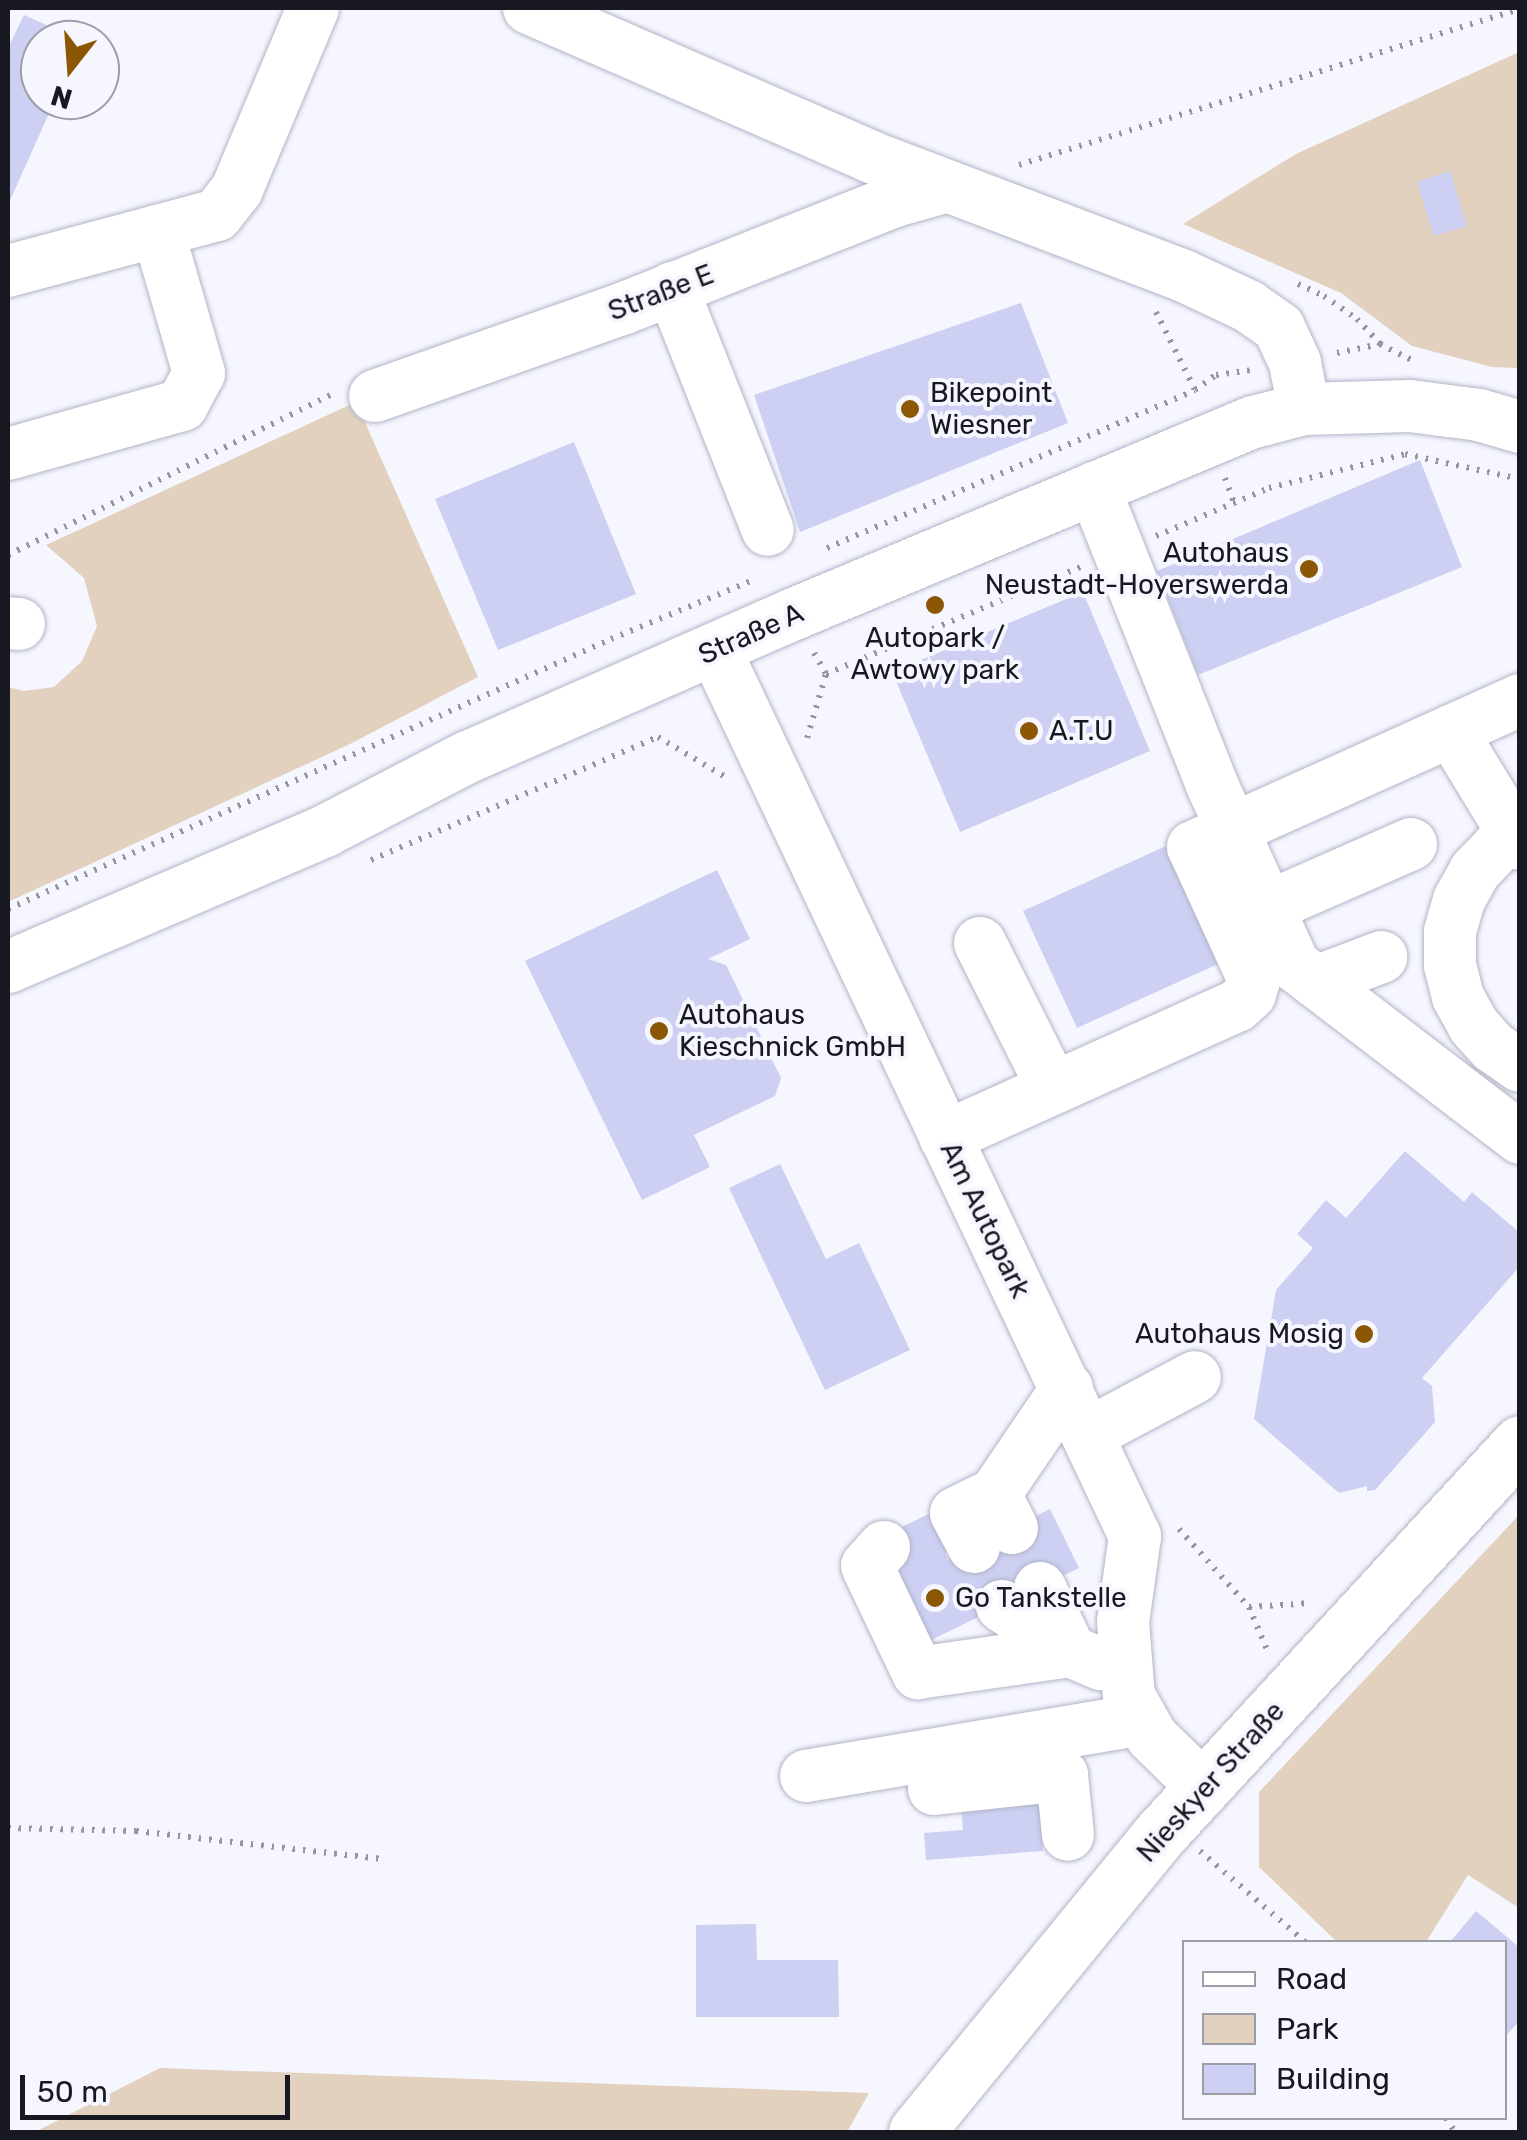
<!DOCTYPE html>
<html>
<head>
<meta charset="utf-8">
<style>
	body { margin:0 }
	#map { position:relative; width:1527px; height:2140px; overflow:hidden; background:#f5f6fe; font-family:Rubik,sans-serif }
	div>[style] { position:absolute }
	.green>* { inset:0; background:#e2d1be }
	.building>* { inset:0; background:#cdd0f2 }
	.path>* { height:6px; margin-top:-3px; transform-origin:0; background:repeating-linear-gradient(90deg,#95969e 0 2.5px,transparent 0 10.5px) }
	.roads { filter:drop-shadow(0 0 2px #b2b4c7) drop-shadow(0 0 2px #b2b4c7) }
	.minor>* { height:52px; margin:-26px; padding:0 26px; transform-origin:26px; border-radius:26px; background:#fff }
	.major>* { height:55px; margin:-27.5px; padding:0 27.5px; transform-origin:27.5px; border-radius:27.5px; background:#fff }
	.dots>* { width:28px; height:28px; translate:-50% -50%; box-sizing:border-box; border:5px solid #f5f6fe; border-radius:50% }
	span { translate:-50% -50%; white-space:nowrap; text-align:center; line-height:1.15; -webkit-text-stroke:8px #f5f6fe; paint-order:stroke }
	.street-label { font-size:28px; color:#181920 }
	.poi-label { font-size:28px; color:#181920 }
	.left { translate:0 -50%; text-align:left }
	.right { translate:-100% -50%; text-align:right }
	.frame { position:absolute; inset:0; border:10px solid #181920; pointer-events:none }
	.legend { position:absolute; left:1182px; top:1940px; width:325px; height:180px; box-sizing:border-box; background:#f5f6fe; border:2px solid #9d9ea5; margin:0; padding:12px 18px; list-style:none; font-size:30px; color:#181920 }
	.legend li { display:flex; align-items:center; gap:20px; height:50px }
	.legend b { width:50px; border:2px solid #9d9ea5 }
	.north { position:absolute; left:20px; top:20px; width:100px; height:100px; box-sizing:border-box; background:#f5f6fe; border:2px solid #9d9ea5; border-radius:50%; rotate:197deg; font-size:28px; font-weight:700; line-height:40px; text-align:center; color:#181920 }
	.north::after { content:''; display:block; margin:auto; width:35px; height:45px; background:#8b5705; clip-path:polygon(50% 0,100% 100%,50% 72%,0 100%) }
	.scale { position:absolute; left:20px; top:2075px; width:270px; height:45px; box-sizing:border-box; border:5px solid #181920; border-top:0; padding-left:12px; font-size:30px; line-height:35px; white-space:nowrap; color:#181920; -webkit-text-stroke:8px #f5f6fe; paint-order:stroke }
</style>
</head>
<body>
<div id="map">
	<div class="green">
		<i style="clip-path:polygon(1519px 52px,1519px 368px,1492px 367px,1412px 346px,1341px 293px,1183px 224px,1296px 154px)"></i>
		<i style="clip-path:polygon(356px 402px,478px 677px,350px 744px,8px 902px,8px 687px,24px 691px,54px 687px,82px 661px,97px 626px,84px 578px,46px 545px)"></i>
		<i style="clip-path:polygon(1519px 1515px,1519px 1908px,1468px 1875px,1426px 1942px,1337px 1942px,1259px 1867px,1259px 1792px)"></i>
		<i style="clip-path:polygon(160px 2068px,869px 2093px,847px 2132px,35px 2132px)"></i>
	</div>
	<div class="building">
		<i style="clip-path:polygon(24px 15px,80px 40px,40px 40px,40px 100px,55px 100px,8px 205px,8px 48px)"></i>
		<i style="clip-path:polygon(1450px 171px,1467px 226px,1434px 236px,1417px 182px)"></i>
		<i style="clip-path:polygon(1021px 303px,1068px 423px,800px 532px,754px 395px)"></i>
		<i style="clip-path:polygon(574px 442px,636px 594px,498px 650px,435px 499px)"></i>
		<i style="clip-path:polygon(1420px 460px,1462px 567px,1198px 675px,1157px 571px)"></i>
		<i style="clip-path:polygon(1083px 592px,1150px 751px,960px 832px,892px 672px)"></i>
		<i style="clip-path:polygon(1177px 841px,1231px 958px,1077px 1028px,1023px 911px)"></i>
		<i style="clip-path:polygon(717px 870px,750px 939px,708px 959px,726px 965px,781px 1078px,775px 1096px,694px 1135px,710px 1167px,642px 1200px,525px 961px)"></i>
		<i style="clip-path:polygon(1405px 1151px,1464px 1202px,1472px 1192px,1520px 1233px,1520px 1266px,1422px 1378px,1432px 1386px,1435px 1422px,1375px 1490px,1367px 1491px,1367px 1486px,1339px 1493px,1254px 1419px,1276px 1290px,1313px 1248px,1297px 1234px,1326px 1200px,1346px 1218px)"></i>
		<i style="clip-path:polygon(780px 1164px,826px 1259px,859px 1243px,910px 1350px,825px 1390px,729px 1188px)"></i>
		<i style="clip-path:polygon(939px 1509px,958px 1547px,945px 1553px,948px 1560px,1050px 1509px,1079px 1568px,925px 1643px,879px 1538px)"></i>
		<i style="clip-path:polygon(1039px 1797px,1043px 1851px,926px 1860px,924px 1833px,963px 1830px,961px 1802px)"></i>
		<i style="clip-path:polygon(1476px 1911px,1520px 1948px,1520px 2020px,1504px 2038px,1504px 1942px,1450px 1942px)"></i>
		<i style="clip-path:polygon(756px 1924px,757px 1960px,838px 1960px,839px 2017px,696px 2017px,696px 1925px)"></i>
	</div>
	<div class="path">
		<i style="left:1019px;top:165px;width:525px;rotate:-17.3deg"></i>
		<i style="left:1298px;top:284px;width:29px;rotate:25deg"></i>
		<i style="left:1324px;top:296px;width:40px;rotate:34.9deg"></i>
		<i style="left:1357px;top:319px;width:34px;rotate:47deg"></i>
		<i style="left:1380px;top:344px;width:39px;rotate:27deg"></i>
		<i style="left:1156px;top:312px;width:87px;rotate:63.4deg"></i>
		<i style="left:1337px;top:353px;width:44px;rotate:-11.8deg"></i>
		<i style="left:1225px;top:478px;width:27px;rotate:70deg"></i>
		<i style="left:1156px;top:536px;width:123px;rotate:-23deg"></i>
		<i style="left:1269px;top:488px;width:140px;rotate:-14deg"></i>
		<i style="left:1405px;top:454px;width:118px;rotate:12.3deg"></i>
		<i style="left:827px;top:548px;width:400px;rotate:-23.2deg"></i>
		<i style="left:1195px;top:390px;width:26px;rotate:-36deg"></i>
		<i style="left:1216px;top:375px;width:35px;rotate:-8deg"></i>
		<i style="left:8px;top:555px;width:363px;rotate:-26.4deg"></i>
		<i style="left:814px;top:653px;width:24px;rotate:60deg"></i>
		<i style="left:807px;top:738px;width:67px;rotate:-73.5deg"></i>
		<i style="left:826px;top:674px;width:276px;rotate:-22.8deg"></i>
		<i style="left:371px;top:860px;width:312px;rotate:-23.2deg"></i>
		<i style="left:658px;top:737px;width:80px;rotate:30.7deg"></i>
		<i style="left:8px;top:909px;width:661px;rotate:-24.12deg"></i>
		<i style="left:611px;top:639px;width:152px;rotate:-22.5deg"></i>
		<i style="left:1179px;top:1529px;width:105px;rotate:48.1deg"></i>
		<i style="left:1249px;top:1607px;width:63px;rotate:-3.6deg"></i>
		<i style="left:1249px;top:1607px;width:49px;rotate:67.1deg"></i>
		<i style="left:8px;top:1828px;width:128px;rotate:1.3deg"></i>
		<i style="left:136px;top:1831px;width:246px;rotate:6.5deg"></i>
		<i style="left:1200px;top:1851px;width:139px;rotate:40.9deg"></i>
		<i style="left:1446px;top:2118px;width:17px;rotate:57deg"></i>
	</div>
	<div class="roads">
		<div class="minor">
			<i style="left:529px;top:8px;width:373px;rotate:23.5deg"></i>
			<i style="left:871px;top:157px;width:335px;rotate:20.8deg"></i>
			<i style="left:1184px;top:276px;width:71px;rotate:25.1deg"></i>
			<i style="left:1248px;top:306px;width:38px;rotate:35deg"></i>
			<i style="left:1279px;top:328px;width:38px;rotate:65deg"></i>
			<i style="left:1295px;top:363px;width:47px;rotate:78.9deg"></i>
			<i style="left:8px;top:271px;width:216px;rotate:-15deg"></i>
			<i style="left:217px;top:215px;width:33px;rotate:-52deg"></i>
			<i style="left:237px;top:189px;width:196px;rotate:-67.2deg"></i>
			<i style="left:672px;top:288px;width:260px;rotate:68.4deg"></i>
			<i style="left:375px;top:396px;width:262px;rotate:-19.4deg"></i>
			<i style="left:622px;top:309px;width:294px;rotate:-21.6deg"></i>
			<i style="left:895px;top:201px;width:52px;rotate:-15.6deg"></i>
			<i style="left:8px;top:454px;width:181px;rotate:-15.7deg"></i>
			<i style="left:182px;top:405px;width:36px;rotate:-62deg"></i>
			<i style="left:199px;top:373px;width:148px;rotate:-106.1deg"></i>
			<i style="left:1094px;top:488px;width:320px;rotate:68.3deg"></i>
			<i style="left:1212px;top:785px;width:198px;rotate:65.5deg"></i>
			<i style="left:1294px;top:965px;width:285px;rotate:37.4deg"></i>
			<i style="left:8px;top:623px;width:11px;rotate:5deg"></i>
			<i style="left:715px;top:650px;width:981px;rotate:64.64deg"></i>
			<i style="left:1135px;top:1536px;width:87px;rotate:97.9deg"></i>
			<i style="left:1123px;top:1622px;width:74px;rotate:85.4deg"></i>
			<i style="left:1129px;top:1696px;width:47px;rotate:60.7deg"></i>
			<i style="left:1152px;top:1737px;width:73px;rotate:44.4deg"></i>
			<i style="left:1451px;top:731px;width:132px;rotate:58.6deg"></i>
			<i style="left:1520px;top:833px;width:26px;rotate:148deg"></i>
			<i style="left:1498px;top:847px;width:33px;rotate:134deg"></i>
			<i style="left:1475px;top:871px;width:33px;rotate:119deg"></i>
			<i style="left:1459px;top:900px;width:33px;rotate:106deg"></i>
			<i style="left:1450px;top:932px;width:33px;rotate:90deg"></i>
			<i style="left:1450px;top:965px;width:33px;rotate:76deg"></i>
			<i style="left:1458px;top:997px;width:33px;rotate:61deg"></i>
			<i style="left:1474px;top:1026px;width:28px;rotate:48deg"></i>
			<i style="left:1493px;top:1047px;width:33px;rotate:35deg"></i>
			<i style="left:1270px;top:906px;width:154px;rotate:-23.7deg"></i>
			<i style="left:980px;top:943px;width:162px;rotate:63.3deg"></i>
			<i style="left:8px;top:967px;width:345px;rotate:-23.2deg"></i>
			<i style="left:325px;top:831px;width:161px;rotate:-27.4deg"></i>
			<i style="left:468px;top:757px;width:356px;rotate:-23.7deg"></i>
			<i style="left:794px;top:614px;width:498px;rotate:-22.7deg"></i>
			<i style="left:1254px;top:422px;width:52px;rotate:-14.6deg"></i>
			<i style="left:1304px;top:409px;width:106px;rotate:-1.6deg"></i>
			<i style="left:1410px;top:406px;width:70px;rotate:7.4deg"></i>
			<i style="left:1479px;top:415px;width:43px;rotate:16.3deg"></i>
			<i style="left:1316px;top:982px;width:70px;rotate:-21deg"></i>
			<i style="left:945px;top:1137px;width:320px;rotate:-24.2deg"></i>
			<i style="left:1237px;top:1006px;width:18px;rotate:-43deg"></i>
			<i style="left:1250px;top:994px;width:15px;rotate:-74deg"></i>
			<i style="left:1254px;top:980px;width:146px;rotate:-114.6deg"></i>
			<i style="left:1193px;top:847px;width:359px;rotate:-24.2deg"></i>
			<i style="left:1088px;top:1434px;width:121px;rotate:-28deg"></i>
			<i style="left:1012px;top:1528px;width:38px;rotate:-117deg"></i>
			<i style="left:995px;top:1494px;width:128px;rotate:-55.8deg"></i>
			<i style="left:884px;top:1547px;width:25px;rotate:132deg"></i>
			<i style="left:867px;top:1566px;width:119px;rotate:64.5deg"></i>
			<i style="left:918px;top:1673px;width:154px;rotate:-8.2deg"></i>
			<i style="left:974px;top:1547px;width:38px;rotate:-118deg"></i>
			<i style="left:956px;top:1513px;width:43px;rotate:-26deg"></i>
			<i style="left:1040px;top:1588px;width:70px;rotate:64.5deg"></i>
			<i style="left:1070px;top:1651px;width:34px;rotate:23deg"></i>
			<i style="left:1002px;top:1606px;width:80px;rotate:33.3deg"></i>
			<i style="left:806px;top:1776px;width:337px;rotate:-9.6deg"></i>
			<i style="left:934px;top:1789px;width:129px;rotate:-6.2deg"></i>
			<i style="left:1062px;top:1775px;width:60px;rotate:84.3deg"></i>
		</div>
		<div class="major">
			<i style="left:916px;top:2132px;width:382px;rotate:-50.7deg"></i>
			<i style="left:1158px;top:1836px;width:534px;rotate:-47.35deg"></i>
		</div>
	</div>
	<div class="dots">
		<i style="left:910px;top:409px;background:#8b5705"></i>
		<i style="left:1309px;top:569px;background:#8b5705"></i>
		<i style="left:935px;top:605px;background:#8b5705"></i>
		<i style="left:1029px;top:731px;background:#8b5705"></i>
		<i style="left:659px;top:1031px;background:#8b5705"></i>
		<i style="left:1364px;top:1334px;background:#8b5705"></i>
		<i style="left:935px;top:1598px;background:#8b5705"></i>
	</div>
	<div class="street-label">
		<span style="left:661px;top:293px;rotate:-21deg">Straße E</span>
		<span style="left:751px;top:634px;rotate:-24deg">Straße A</span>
		<span style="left:985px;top:1220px;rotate:64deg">Am Autopark</span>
		<span style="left:1211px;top:1782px;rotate:-48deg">Nieskyer Straße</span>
	</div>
	<div class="poi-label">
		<span class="left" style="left:930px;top:409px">Bikepoint<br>Wiesner</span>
		<span class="right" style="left:1289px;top:569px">Autohaus<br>Neustadt-Hoyerswerda</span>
		<span style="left:935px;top:654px">Autopark /<br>Awtowy park</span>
		<span class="left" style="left:1049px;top:731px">A.T.U</span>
		<span class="left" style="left:679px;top:1031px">Autohaus<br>Kieschnick GmbH</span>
		<span class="right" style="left:1344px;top:1334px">Autohaus Mosig</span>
		<span class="left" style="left:955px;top:1598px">Go Tankstelle</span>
	</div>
	<div class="frame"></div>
	<ul class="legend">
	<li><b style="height:12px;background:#fff"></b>Road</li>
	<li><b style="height:28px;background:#e2d1be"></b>Park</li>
	<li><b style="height:28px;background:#cdd0f2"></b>Building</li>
	</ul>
	<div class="north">N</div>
	<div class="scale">50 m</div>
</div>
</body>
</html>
